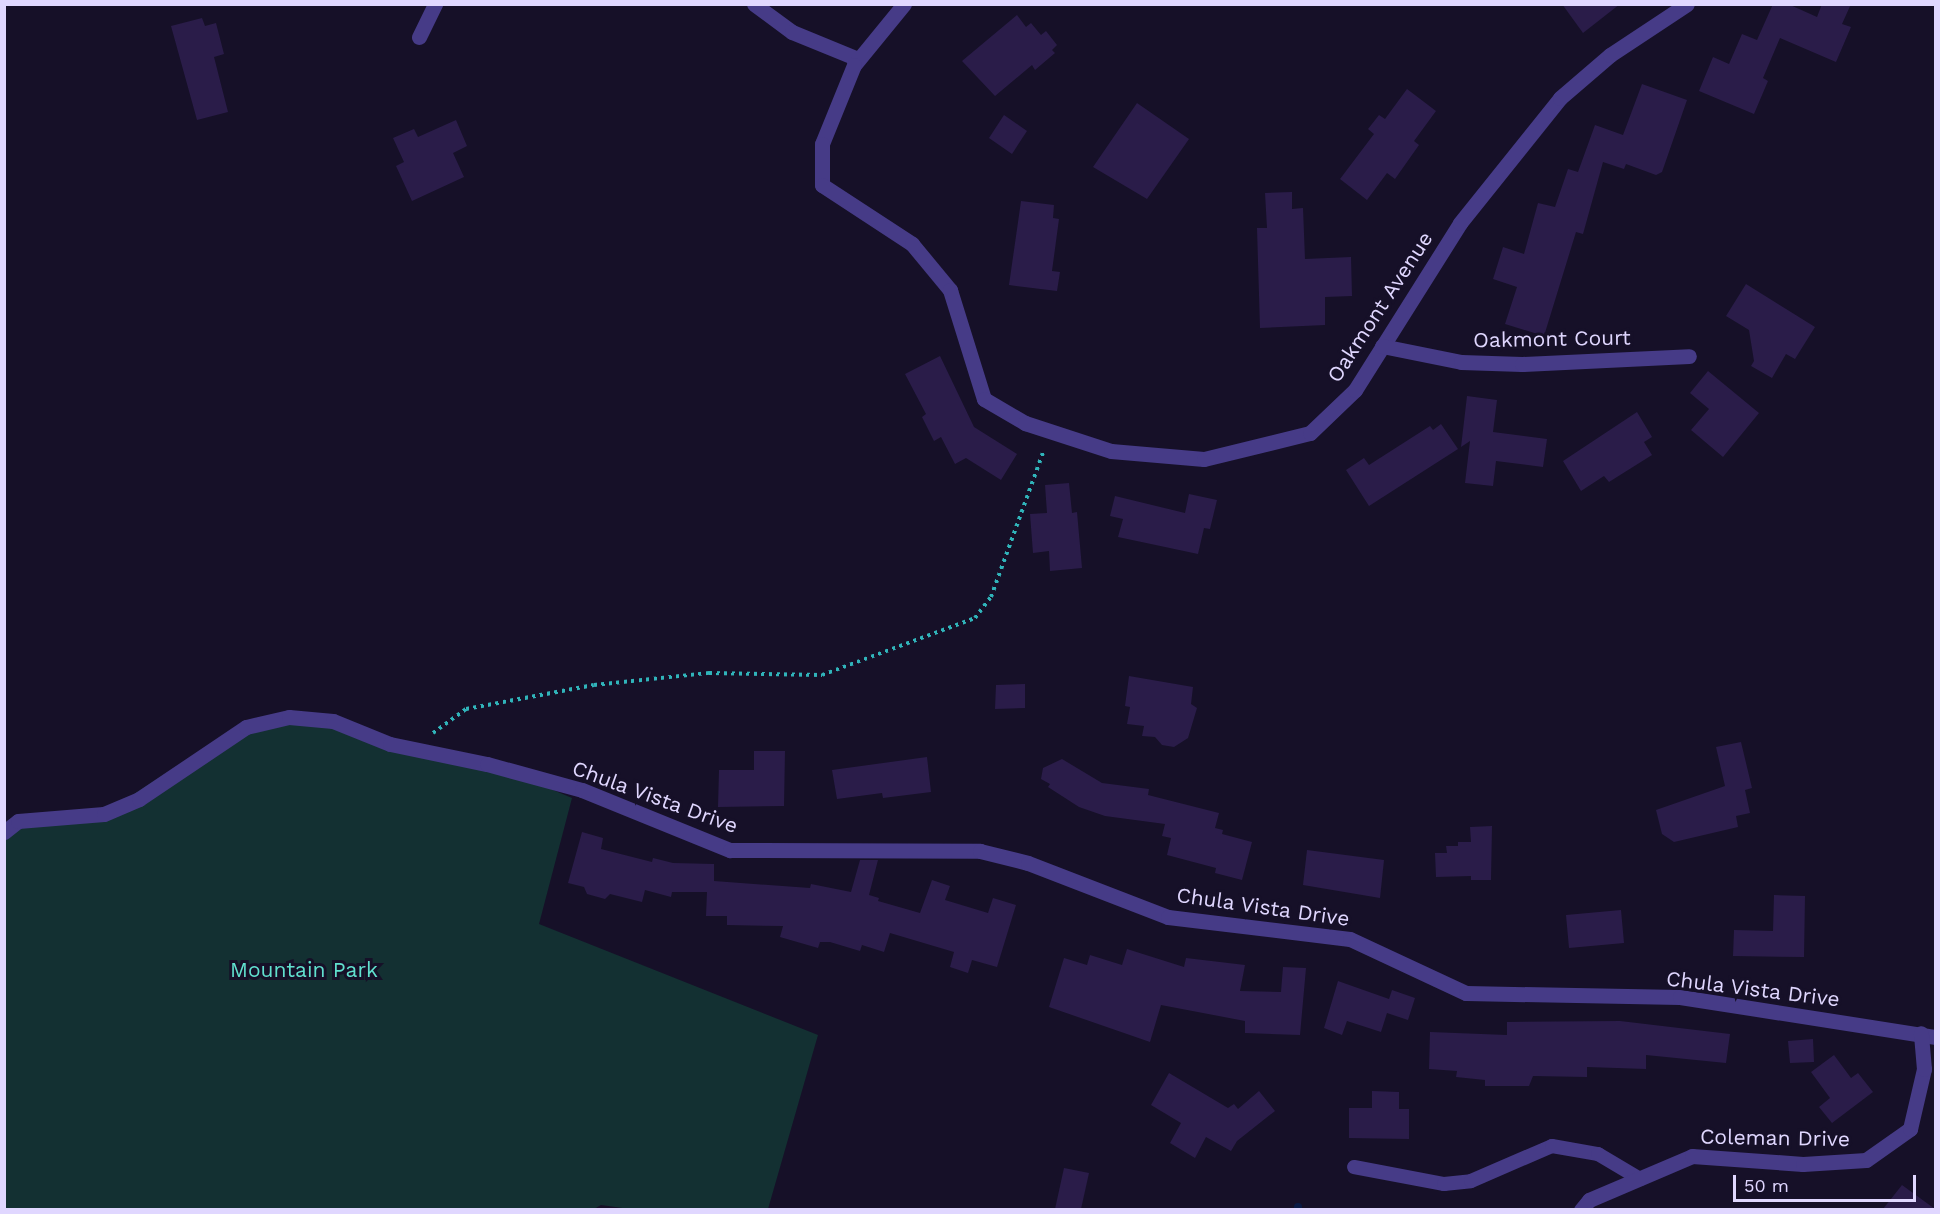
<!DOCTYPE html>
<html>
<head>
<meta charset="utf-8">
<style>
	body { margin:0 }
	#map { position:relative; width:1940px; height:1214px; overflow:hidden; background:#161028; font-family:"Work Sans",sans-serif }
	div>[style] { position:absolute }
	.green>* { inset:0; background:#133032 }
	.stream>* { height:8px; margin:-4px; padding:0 4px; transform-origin:4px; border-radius:4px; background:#0a1a46 }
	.building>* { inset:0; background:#2a1c49 }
	.path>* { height:4px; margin-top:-2px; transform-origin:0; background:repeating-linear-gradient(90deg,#30b4ba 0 3px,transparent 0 7.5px) }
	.service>* { height:14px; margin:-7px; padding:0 7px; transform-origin:7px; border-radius:7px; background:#463b87 }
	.minor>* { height:15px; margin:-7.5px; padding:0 7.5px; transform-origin:7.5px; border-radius:7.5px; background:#463b87 }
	span { translate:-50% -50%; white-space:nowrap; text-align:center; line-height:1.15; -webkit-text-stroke:6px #161028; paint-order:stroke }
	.street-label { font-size:21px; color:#e0d7ff }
	.park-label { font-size:21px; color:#61e0ce }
	.frame { position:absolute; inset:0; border:6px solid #e0d7ff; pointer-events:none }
	.scale { position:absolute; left:1733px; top:1175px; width:183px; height:27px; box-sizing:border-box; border:3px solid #e0d7ff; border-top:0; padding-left:8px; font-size:18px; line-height:21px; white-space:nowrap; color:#e0d7ff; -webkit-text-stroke:4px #161028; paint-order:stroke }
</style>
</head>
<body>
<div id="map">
	<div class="green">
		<i style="clip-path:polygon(304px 716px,496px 766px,572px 798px,539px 924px,818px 1035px,768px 1209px,637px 1210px,601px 1205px,592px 1210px,5px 1210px,5px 825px,114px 807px,247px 720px)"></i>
	</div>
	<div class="stream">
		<i style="left:1298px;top:1207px;width:3px;rotate:90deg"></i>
	</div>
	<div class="building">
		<i style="clip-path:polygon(1562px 4px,1620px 4px,1583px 33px)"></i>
		<i style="clip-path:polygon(1773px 4px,1788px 4px,1817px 17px,1822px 4px,1851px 4px,1842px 24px,1851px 27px,1836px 62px,1780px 38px,1763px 78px,1768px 81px,1754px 114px,1699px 91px,1713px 57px,1729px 64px,1742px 34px,1757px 40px)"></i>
		<i style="clip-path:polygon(1017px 15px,1026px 27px,1031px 23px,1041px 35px,1046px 31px,1057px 45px,1052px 50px,1055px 53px,1035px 70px,1032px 65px,995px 96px,962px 61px)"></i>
		<i style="clip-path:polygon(202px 18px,205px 26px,216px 23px,224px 54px,214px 57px,228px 112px,197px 120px,171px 26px)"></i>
		<i style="clip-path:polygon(1642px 84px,1687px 100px,1662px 172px,1656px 175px,1626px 164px,1624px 169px,1603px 162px,1583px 234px,1576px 232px,1544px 336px,1505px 324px,1517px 287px,1493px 279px,1503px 247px,1524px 254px,1538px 203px,1555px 207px,1568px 169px,1578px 172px,1595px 125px,1623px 135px)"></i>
		<i style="clip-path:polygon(1407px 89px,1436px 111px,1414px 141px,1419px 145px,1395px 179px,1387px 173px,1367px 200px,1340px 179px,1374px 134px,1368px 129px,1379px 115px,1385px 119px)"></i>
		<i style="clip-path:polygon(1137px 103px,1189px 139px,1147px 199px,1093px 167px)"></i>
		<i style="clip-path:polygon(1004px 115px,1027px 131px,1012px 154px,989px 138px)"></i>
		<i style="clip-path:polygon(456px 120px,467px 146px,453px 153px,464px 177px,412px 201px,396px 166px,404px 162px,393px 138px,414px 129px,418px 137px)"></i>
		<i style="clip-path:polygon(1292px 192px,1292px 209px,1303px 208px,1305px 259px,1351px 257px,1352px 296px,1325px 297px,1325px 325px,1260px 328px,1257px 228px,1267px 228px,1265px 193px)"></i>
		<i style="clip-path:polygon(1021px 201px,1054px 205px,1053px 218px,1059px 219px,1052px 271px,1060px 272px,1057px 291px,1009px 285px)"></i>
		<i style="clip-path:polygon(1746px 284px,1815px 327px,1795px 359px,1786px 354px,1772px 378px,1751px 366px,1754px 361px,1749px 330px,1726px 316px)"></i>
		<i style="clip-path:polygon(940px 356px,974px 427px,1017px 454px,1001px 480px,966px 458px,955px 464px,941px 437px,934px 441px,922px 417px,926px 414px,905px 374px)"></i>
		<i style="clip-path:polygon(1708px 371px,1759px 413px,1723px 457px,1691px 430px,1709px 409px,1690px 393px)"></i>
		<i style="clip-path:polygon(1467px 396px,1497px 400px,1493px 432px,1547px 439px,1543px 467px,1496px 461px,1493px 486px,1465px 483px,1470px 441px,1461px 447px)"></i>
		<i style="clip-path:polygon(1637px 412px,1652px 437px,1644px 442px,1652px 455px,1609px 482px,1604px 476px,1581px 491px,1563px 461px)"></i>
		<i style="clip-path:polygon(1441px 424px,1458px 449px,1369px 506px,1346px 470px,1364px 458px,1369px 465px,1430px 426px,1433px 430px)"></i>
		<i style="clip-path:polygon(1069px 483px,1072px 513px,1077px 512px,1082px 568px,1050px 571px,1049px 551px,1033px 553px,1030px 514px,1047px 513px,1045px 485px)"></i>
		<i style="clip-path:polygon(1189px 494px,1217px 500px,1210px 529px,1204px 528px,1198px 554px,1118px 537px,1123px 519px,1110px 516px,1115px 496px,1185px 513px)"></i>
		<i style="clip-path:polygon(1129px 676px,1193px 687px,1191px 704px,1197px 708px,1188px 738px,1174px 747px,1162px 745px,1155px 737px,1142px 736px,1144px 726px,1127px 724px,1130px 707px,1125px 706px)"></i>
		<i style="clip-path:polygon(1025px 684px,1025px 708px,995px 709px,996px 685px)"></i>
		<i style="clip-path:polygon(1741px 742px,1752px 788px,1745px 790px,1750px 813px,1736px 816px,1738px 827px,1674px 842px,1662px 834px,1656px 810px,1725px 786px,1716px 747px)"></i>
		<i style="clip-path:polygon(754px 751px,785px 751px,784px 806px,718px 807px,719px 770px,754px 770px)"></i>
		<i style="clip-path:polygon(927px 757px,931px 792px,883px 798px,882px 793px,837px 799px,832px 770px)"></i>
		<i style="clip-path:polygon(1062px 759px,1102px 783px,1149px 789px,1148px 795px,1219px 813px,1215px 828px,1223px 830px,1222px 834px,1252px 842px,1242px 880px,1215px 873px,1216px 868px,1167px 855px,1171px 838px,1162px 836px,1165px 824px,1105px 816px,1079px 807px,1048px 787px,1050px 784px,1041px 779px,1043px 768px)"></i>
		<i style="clip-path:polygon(1492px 826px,1491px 880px,1471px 880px,1471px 876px,1436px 877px,1435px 853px,1447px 853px,1446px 846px,1458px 846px,1458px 842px,1471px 842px,1470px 827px)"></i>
		<i style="clip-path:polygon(582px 832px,603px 838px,601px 849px,652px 862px,653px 858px,673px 863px,714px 864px,714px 881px,810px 888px,811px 884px,851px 892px,860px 860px,878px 860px,869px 895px,879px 898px,878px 901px,920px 913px,932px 880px,950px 886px,945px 900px,988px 913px,993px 898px,1016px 905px,997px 967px,972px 960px,968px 973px,950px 967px,954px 952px,890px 933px,884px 952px,862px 945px,860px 951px,830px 942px,820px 942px,818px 948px,780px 937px,783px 926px,727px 925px,727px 916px,706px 916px,707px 892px,672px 892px,671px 897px,645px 890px,642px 902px,610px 894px,605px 899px,587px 894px,584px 887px,568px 883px)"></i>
		<i style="clip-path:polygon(1307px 850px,1384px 860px,1380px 898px,1303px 885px)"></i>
		<i style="clip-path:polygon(1774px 895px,1805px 896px,1804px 957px,1733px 956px,1734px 930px,1773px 931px)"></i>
		<i style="clip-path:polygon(1621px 910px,1624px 943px,1569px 948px,1566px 915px)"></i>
		<i style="clip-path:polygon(1127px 949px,1184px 967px,1186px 958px,1245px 965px,1240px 991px,1281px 992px,1283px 967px,1306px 968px,1300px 1035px,1245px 1033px,1245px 1021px,1161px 1005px,1150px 1042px,1049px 1007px,1064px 958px,1087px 965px,1090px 955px,1122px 965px)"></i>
		<i style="clip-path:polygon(1338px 981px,1389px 999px,1392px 990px,1415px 998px,1408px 1020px,1387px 1013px,1381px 1032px,1347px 1021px,1342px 1035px,1324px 1028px)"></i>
		<i style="clip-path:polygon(1620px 1021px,1730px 1034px,1726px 1063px,1646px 1055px,1646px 1069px,1587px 1067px,1587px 1077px,1533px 1076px,1529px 1086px,1485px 1086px,1485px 1080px,1456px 1077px,1457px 1071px,1429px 1069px,1430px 1032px,1507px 1035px,1507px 1022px)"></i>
		<i style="clip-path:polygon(1813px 1039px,1814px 1062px,1790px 1063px,1788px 1041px)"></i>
		<i style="clip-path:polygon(1834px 1055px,1851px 1078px,1858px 1073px,1873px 1092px,1832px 1123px,1819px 1107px,1830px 1098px,1811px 1072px)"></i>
		<i style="clip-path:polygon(1169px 1073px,1228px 1108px,1234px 1104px,1238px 1109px,1259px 1091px,1275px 1111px,1237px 1141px,1231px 1151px,1206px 1137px,1195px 1158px,1170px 1143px,1181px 1123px,1151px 1105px)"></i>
		<i style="clip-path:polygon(1372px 1091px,1399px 1092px,1399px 1109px,1409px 1109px,1409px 1139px,1349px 1138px,1349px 1108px,1372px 1108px)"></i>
		<i style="clip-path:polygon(1064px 1168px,1089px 1173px,1081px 1209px,1055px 1209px)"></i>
		<i style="clip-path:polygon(1902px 1185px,1935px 1209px,1883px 1209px)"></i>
	</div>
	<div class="path">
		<i style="left:433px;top:733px;width:41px;rotate:-36deg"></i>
		<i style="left:466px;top:709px;width:130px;rotate:-10.6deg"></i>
		<i style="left:594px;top:685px;width:116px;rotate:-6deg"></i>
		<i style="left:709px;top:673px;width:113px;rotate:1deg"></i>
		<i style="left:822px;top:675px;width:163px;rotate:-20.4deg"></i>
		<i style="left:975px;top:618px;width:26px;rotate:-53deg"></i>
		<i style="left:991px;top:597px;width:156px;rotate:-70.2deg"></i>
	</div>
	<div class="service">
		<i style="left:1354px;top:1167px;width:92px;rotate:10.7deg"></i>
		<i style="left:1444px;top:1184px;width:27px;rotate:-6deg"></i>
		<i style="left:1471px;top:1181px;width:88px;rotate:-23.4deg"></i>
		<i style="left:1552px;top:1146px;width:47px;rotate:9.9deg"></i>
		<i style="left:1598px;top:1154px;width:49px;rotate:30.8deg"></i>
	</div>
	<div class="minor">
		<i style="left:754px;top:4px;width:47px;rotate:36.4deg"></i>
		<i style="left:792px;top:32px;width:71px;rotate:22.2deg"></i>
		<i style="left:904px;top:4px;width:79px;rotate:129.3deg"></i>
		<i style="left:854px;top:65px;width:85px;rotate:112.1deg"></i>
		<i style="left:822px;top:144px;width:41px;rotate:90deg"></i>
		<i style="left:822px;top:185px;width:108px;rotate:33.2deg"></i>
		<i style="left:912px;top:244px;width:60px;rotate:50.4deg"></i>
		<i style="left:950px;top:290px;width:114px;rotate:72.7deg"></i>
		<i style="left:984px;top:399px;width:48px;rotate:30.3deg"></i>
		<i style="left:1025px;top:423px;width:90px;rotate:18deg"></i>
		<i style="left:1111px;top:451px;width:93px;rotate:4.9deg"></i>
		<i style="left:1204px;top:459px;width:109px;rotate:-13.8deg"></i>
		<i style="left:1310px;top:433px;width:62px;rotate:-43.7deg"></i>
		<i style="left:1355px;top:390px;width:197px;rotate:-57.8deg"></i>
		<i style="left:1460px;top:223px;width:160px;rotate:-51.3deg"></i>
		<i style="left:1560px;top:98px;width:66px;rotate:-40.7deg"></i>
		<i style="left:1610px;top:55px;width:92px;rotate:-33.5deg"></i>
		<i style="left:419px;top:37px;width:37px;rotate:-64deg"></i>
		<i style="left:1382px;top:346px;width:81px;rotate:11.4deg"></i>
		<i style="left:1461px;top:362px;width:61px;rotate:1.9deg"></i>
		<i style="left:1522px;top:364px;width:167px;rotate:-2.7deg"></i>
		<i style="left:4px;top:832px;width:18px;rotate:-38deg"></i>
		<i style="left:18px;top:821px;width:86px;rotate:-4.7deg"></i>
		<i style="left:104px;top:814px;width:38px;rotate:-23deg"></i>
		<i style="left:139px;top:799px;width:129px;rotate:-33.9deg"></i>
		<i style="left:246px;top:727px;width:44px;rotate:-13.1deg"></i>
		<i style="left:289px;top:717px;width:44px;rotate:5.2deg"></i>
		<i style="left:333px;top:721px;width:61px;rotate:22deg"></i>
		<i style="left:390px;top:744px;width:99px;rotate:11.7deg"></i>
		<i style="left:487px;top:764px;width:98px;rotate:15.3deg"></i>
		<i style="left:582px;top:790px;width:160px;rotate:22.1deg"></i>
		<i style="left:730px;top:850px;width:250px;rotate:0.2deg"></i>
		<i style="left:980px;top:851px;width:49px;rotate:14deg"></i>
		<i style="left:1028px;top:863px;width:150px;rotate:21.1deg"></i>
		<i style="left:1168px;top:917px;width:183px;rotate:6.9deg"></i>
		<i style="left:1350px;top:939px;width:128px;rotate:25deg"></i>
		<i style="left:1466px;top:993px;width:214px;rotate:1.1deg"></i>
		<i style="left:1680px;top:997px;width:259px;rotate:8.9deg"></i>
		<i style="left:1581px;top:1210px;width:13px;rotate:-51deg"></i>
		<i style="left:1589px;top:1200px;width:112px;rotate:-23.1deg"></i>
		<i style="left:1692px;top:1156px;width:111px;rotate:4.1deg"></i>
		<i style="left:1803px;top:1164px;width:63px;rotate:-3.6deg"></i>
		<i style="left:1866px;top:1160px;width:54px;rotate:-35.2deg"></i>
		<i style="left:1910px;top:1129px;width:62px;rotate:-76.9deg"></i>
		<i style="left:1924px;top:1069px;width:36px;rotate:-95deg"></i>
	</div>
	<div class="street-label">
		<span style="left:1380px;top:307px;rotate:-57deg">Oakmont Avenue</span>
		<span style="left:1552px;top:339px;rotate:-1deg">Oakmont Court</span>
		<span style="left:655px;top:797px;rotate:20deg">Chula Vista Drive</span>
		<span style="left:1263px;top:907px;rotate:8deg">Chula Vista Drive</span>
		<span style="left:1753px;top:989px;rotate:7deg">Chula Vista Drive</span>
		<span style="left:1775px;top:1138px;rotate:1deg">Coleman Drive</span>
	</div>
	<div class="park-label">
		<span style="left:304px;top:970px">Mountain Park</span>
	</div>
	<div class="frame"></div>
	<div class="scale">50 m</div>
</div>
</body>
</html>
